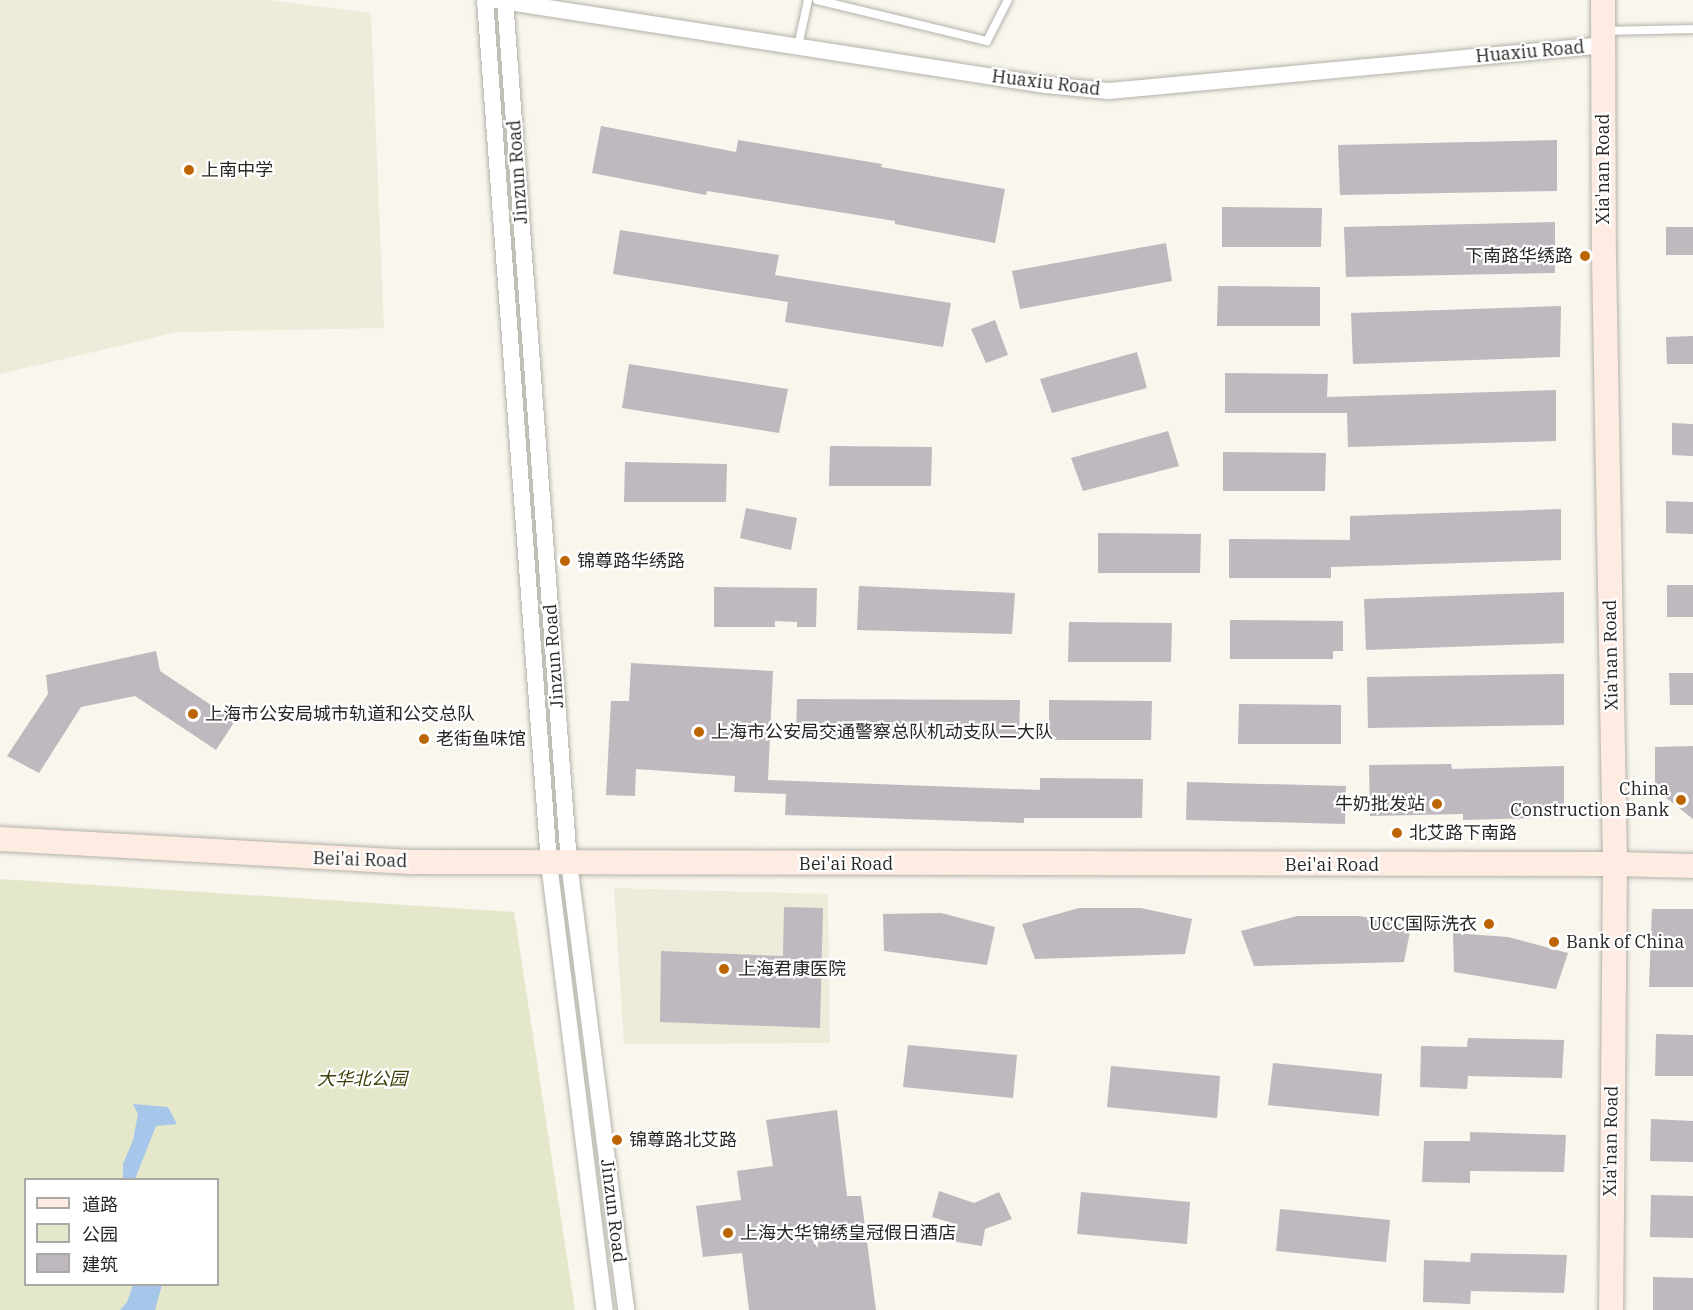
<!DOCTYPE html>
<html>
<head>
<meta charset="utf-8">
<style>
	body { margin:0 }
	#map { position:relative; width:1693px; height:1310px; overflow:hidden; background:#f8f6ed; font-family:"IBM Plex Serif","Noto Sans SC",serif }
	div>[style] { position:absolute }
	.built>* { inset:0; background:#eeebda }
	.green>* { inset:0; background:#e5e7ca }
	.water>* { inset:0; background:#a7c7ea }
	.building>* { inset:0; background:#bfb8be }
	.roads { filter:drop-shadow(0 0 2px #b3b1a9) drop-shadow(0 0 2px #b3b1a9) }
	.lane>* { height:8px; margin:-4px; padding:0 4px; transform-origin:4px; border-radius:4px; background:#fff }
	.street>* { height:16px; margin:-8px; padding:0 8px; transform-origin:8px; border-radius:8px; background:#fff }
	.secondary>* { height:24px; margin:-12px; padding:0 12px; transform-origin:12px; border-radius:12px; background:#feece3 }
	.dots>* { width:16px; height:16px; translate:-50% -50%; box-sizing:border-box; border:3px solid #fff; border-radius:50% }
	span { translate:-50% -50%; white-space:nowrap; text-align:center; line-height:1.15; -webkit-text-stroke:4.5px #fff; paint-order:stroke }
	.street-label { font-size:18px; color:#282724 }
	.poi-label { font-size:18px; color:#282724 }
	.left { translate:0 -50%; text-align:left }
	.right { translate:-100% -50%; text-align:right }
	.park-label { font-size:18px; color:#3e3f08; font-style:italic }
	.legend { position:absolute; left:24px; top:1178px; width:195px; height:108px; box-sizing:border-box; background:#fff; border:2px solid #a9a9a7; margin:0; padding:8px 10px; list-style:none; font-size:18px; color:#282724 }
	.legend li { display:flex; align-items:center; gap:12px; height:30px }
	.legend b { width:30px; border:2px solid #a9a9a7 }
</style>
</head>
<body>
<div id="map">
	<div class="built">
		<i style="clip-path:polygon(0 0,267px 0,371px 13px,384px 328px,178px 332px,0 374px)"></i>
		<i style="clip-path:polygon(614px 888px,828px 894px,830px 1043px,624px 1044px)"></i>
	</div>
	<div class="green">
		<i style="clip-path:polygon(evenodd,0 879px,514px 912px,575px 1310px,0 1310px,0 879px,26px 1180px,218px 1180px,218px 1284px,26px 1284px,26px 1180px)"></i>
	</div>
	<div class="water">
		<i style="clip-path:polygon(133px 1104px,168px 1107px,177px 1124px,156px 1126px,135px 1179px,123px 1179px,123px 1164px,133px 1140px,138px 1114px)"></i>
		<i style="clip-path:polygon(133px 1285px,162px 1285px,155px 1310px,120px 1310px,127px 1302px)"></i>
	</div>
	<div class="building">
		<i style="clip-path:polygon(601px 126px,736px 152px,738px 140px,882px 164px,881px 167px,1005px 189px,995px 243px,895px 224px,895px 221px,707px 191px,706px 195px,592px 173px)"></i>
		<i style="clip-path:polygon(1557px 140px,1557px 191px,1340px 195px,1338px 145px)"></i>
		<i style="clip-path:polygon(1222px 207px,1322px 208px,1321px 247px,1222px 247px)"></i>
		<i style="clip-path:polygon(1555px 222px,1555px 273px,1346px 277px,1344px 227px)"></i>
		<i style="clip-path:polygon(1666px 227px,1693px 227px,1693px 255px,1666px 255px)"></i>
		<i style="clip-path:polygon(620px 230px,779px 255px,775px 275px,951px 303px,943px 347px,785px 322px,788px 302px,613px 274px)"></i>
		<i style="clip-path:polygon(1166px 243px,1172px 281px,1020px 309px,1012px 271px)"></i>
		<i style="clip-path:polygon(1218px 286px,1320px 287px,1320px 326px,1217px 326px)"></i>
		<i style="clip-path:polygon(1561px 306px,1560px 357px,1353px 364px,1351px 313px)"></i>
		<i style="clip-path:polygon(995px 320px,1008px 355px,986px 363px,971px 329px)"></i>
		<i style="clip-path:polygon(1693px 336px,1693px 364px,1667px 364px,1666px 337px)"></i>
		<i style="clip-path:polygon(1137px 352px,1147px 388px,1052px 413px,1040px 379px)"></i>
		<i style="clip-path:polygon(629px 364px,788px 389px,779px 433px,622px 408px)"></i>
		<i style="clip-path:polygon(1225px 373px,1328px 374px,1327px 397px,1556px 390px,1556px 441px,1348px 447px,1347px 413px,1225px 413px)"></i>
		<i style="clip-path:polygon(1672px 423px,1693px 424px,1693px 456px,1672px 455px)"></i>
		<i style="clip-path:polygon(1168px 431px,1179px 466px,1083px 491px,1071px 458px)"></i>
		<i style="clip-path:polygon(830px 446px,932px 447px,931px 486px,829px 486px)"></i>
		<i style="clip-path:polygon(1223px 452px,1326px 453px,1325px 491px,1223px 491px)"></i>
		<i style="clip-path:polygon(625px 462px,727px 464px,726px 502px,624px 502px)"></i>
		<i style="clip-path:polygon(1666px 501px,1693px 502px,1693px 534px,1666px 533px)"></i>
		<i style="clip-path:polygon(746px 508px,797px 518px,791px 550px,740px 538px)"></i>
		<i style="clip-path:polygon(1561px 509px,1561px 560px,1331px 567px,1331px 578px,1229px 578px,1229px 539px,1350px 540px,1350px 516px)"></i>
		<i style="clip-path:polygon(1098px 533px,1201px 534px,1200px 573px,1098px 573px)"></i>
		<i style="clip-path:polygon(1667px 585px,1693px 585px,1693px 617px,1667px 617px)"></i>
		<i style="clip-path:polygon(859px 586px,1015px 593px,1012px 634px,857px 630px)"></i>
		<i style="clip-path:polygon(714px 587px,817px 588px,816px 627px,797px 627px,797px 622px,775px 621px,775px 627px,714px 627px)"></i>
		<i style="clip-path:polygon(1564px 592px,1564px 643px,1366px 650px,1364px 599px)"></i>
		<i style="clip-path:polygon(1230px 620px,1343px 621px,1343px 651px,1333px 651px,1333px 659px,1230px 659px)"></i>
		<i style="clip-path:polygon(1069px 622px,1172px 623px,1171px 662px,1068px 662px)"></i>
		<i style="clip-path:polygon(156px 651px,160px 671px,235px 721px,216px 750px,135px 696px,81px 707px,39px 773px,7px 756px,48px 694px,46px 675px)"></i>
		<i style="clip-path:polygon(631px 663px,773px 671px,768px 780px,1040px 790px,1040px 778px,1143px 779px,1142px 818px,1024px 818px,1024px 823px,785px 815px,786px 794px,734px 792px,735px 776px,636px 769px,635px 796px,606px 795px,611px 701px,629px 701px)"></i>
		<i style="clip-path:polygon(1669px 673px,1693px 673px,1693px 705px,1670px 705px)"></i>
		<i style="clip-path:polygon(1564px 674px,1564px 725px,1368px 728px,1367px 677px)"></i>
		<i style="clip-path:polygon(797px 699px,1020px 700px,1019px 739px,796px 738px)"></i>
		<i style="clip-path:polygon(1049px 700px,1152px 701px,1151px 740px,1049px 740px)"></i>
		<i style="clip-path:polygon(1239px 704px,1341px 705px,1341px 744px,1238px 744px)"></i>
		<i style="clip-path:polygon(1693px 746px,1693px 819px,1655px 789px,1655px 747px)"></i>
		<i style="clip-path:polygon(1451px 764px,1452px 769px,1564px 766px,1564px 817px,1463px 820px,1463px 814px,1370px 816px,1369px 765px)"></i>
		<i style="clip-path:polygon(1187px 782px,1346px 786px,1345px 824px,1186px 820px)"></i>
		<i style="clip-path:polygon(784px 907px,823px 908px,820px 1028px,660px 1022px,661px 951px,783px 956px)"></i>
		<i style="clip-path:polygon(1079px 908px,1141px 908px,1192px 919px,1185px 954px,1035px 959px,1022px 924px)"></i>
		<i style="clip-path:polygon(1652px 909px,1693px 909px,1693px 987px,1649px 987px)"></i>
		<i style="clip-path:polygon(941px 913px,995px 927px,987px 965px,884px 951px,883px 914px)"></i>
		<i style="clip-path:polygon(1297px 916px,1360px 916px,1411px 926px,1404px 962px,1254px 966px,1241px 931px)"></i>
		<i style="clip-path:polygon(1453px 933px,1508px 937px,1568px 953px,1556px 989px,1454px 972px)"></i>
		<i style="clip-path:polygon(1656px 1034px,1693px 1035px,1693px 1076px,1655px 1076px)"></i>
		<i style="clip-path:polygon(1468px 1038px,1564px 1040px,1562px 1078px,1468px 1076px,1467px 1089px,1420px 1087px,1421px 1046px,1467px 1047px)"></i>
		<i style="clip-path:polygon(908px 1045px,1017px 1055px,1013px 1098px,903px 1087px)"></i>
		<i style="clip-path:polygon(1273px 1063px,1382px 1074px,1379px 1116px,1268px 1105px)"></i>
		<i style="clip-path:polygon(1111px 1066px,1220px 1076px,1217px 1118px,1107px 1107px)"></i>
		<i style="clip-path:polygon(837px 1110px,847px 1196px,861px 1196px,876px 1310px,749px 1310px,742px 1253px,703px 1257px,696px 1206px,741px 1200px,737px 1171px,773px 1166px,766px 1120px)"></i>
		<i style="clip-path:polygon(1651px 1119px,1693px 1121px,1693px 1162px,1650px 1161px)"></i>
		<i style="clip-path:polygon(1470px 1132px,1566px 1135px,1564px 1172px,1470px 1171px,1470px 1183px,1422px 1182px,1424px 1141px,1470px 1141px)"></i>
		<i style="clip-path:polygon(939px 1191px,974px 1203px,999px 1192px,1012px 1219px,985px 1229px,982px 1246px,951px 1241px,955px 1224px,932px 1217px)"></i>
		<i style="clip-path:polygon(1081px 1192px,1190px 1202px,1187px 1244px,1077px 1234px)"></i>
		<i style="clip-path:polygon(1651px 1195px,1693px 1196px,1693px 1238px,1650px 1237px)"></i>
		<i style="clip-path:polygon(1280px 1209px,1390px 1220px,1386px 1262px,1276px 1251px)"></i>
		<i style="clip-path:polygon(1471px 1253px,1567px 1255px,1564px 1293px,1471px 1291px,1470px 1304px,1423px 1302px,1424px 1260px,1470px 1262px)"></i>
		<i style="clip-path:polygon(1653px 1277px,1693px 1278px,1693px 1310px,1653px 1310px)"></i>
	</div>
	<div class="roads">
		<div class="lane">
			<i style="left:817px;top:0;width:175px;rotate:13.6deg"></i>
			<i style="left:987px;top:41px;width:46px;rotate:-62.9deg"></i>
			<i style="left:1606px;top:31px;width:87px;rotate:-1.3deg"></i>
			<i style="left:798px;top:46px;width:47px;rotate:-77.7deg"></i>
		</div>
		<div class="street">
			<i style="left:485px;top:0;width:865px;rotate:85.76deg"></i>
			<i style="left:549px;top:863px;width:450px;rotate:82.9deg"></i>
			<i style="left:496px;top:0;width:556px;rotate:8.8deg"></i>
			<i style="left:1045px;top:85px;width:64px;rotate:5.4deg"></i>
			<i style="left:1109px;top:91px;width:495px;rotate:-5.3deg"></i>
			<i style="left:505px;top:0;width:865px;rotate:85.76deg"></i>
			<i style="left:569px;top:863px;width:451px;rotate:82.7deg"></i>
		</div>
		<div class="secondary">
			<i style="left:1603px;top:0;width:256px;rotate:89.8deg"></i>
			<i style="left:1604px;top:256px;width:608px;rotate:88.96deg"></i>
			<i style="left:1615px;top:864px;width:446px;rotate:90.5deg"></i>
			<i style="left:0;top:839px;width:412px;rotate:3.2deg"></i>
			<i style="left:411px;top:862px;width:1204px;rotate:0.1deg"></i>
			<i style="left:1615px;top:864px;width:78px;rotate:1.5deg"></i>
		</div>
	</div>
	<div class="dots">
		<i style="left:189px;top:170px;background:#bd6500"></i>
		<i style="left:1585px;top:256px;background:#bd6500"></i>
		<i style="left:565px;top:561px;background:#bd6500"></i>
		<i style="left:193px;top:714px;background:#bd6500"></i>
		<i style="left:699px;top:732px;background:#bd6500"></i>
		<i style="left:424px;top:739px;background:#bd6500"></i>
		<i style="left:1681px;top:800px;background:#bd6500"></i>
		<i style="left:1437px;top:804px;background:#bd6500"></i>
		<i style="left:1397px;top:833px;background:#bd6500"></i>
		<i style="left:1489px;top:924px;background:#bd6500"></i>
		<i style="left:1554px;top:942px;background:#bd6500"></i>
		<i style="left:724px;top:969px;background:#bd6500"></i>
		<i style="left:617px;top:1140px;background:#bd6500"></i>
		<i style="left:728px;top:1233px;background:#bd6500"></i>
	</div>
	<div class="street-label">
		<span style="left:1530px;top:52px;rotate:-5deg">Huaxiu Road</span>
		<span style="left:1046px;top:83px;rotate:7deg">Huaxiu Road</span>
		<span style="left:1603px;top:169px;rotate:-90deg">Xia'nan Road</span>
		<span style="left:518px;top:172px;rotate:-94deg">Jinzun Road</span>
		<span style="left:1611px;top:655px;rotate:-91deg">Xia'nan Road</span>
		<span style="left:554px;top:656px;rotate:-94deg">Jinzun Road</span>
		<span style="left:360px;top:860px;rotate:2deg">Bei'ai Road</span>
		<span style="left:846px;top:864px">Bei'ai Road</span>
		<span style="left:1332px;top:865px">Bei'ai Road</span>
		<span style="left:1611px;top:1141px;rotate:-89deg">Xia'nan Road</span>
		<span style="left:613px;top:1211px;rotate:83deg">Jinzun Road</span>
	</div>
	<div class="poi-label">
		<span class="left" style="left:201px;top:170px">上南中学</span>
		<span class="right" style="left:1573px;top:256px">下南路华绣路</span>
		<span class="left" style="left:577px;top:561px">锦尊路华绣路</span>
		<span class="left" style="left:205px;top:714px">上海市公安局城市轨道和公交总队</span>
		<span class="left" style="left:711px;top:732px">上海市公安局交通警察总队机动支队二大队</span>
		<span class="left" style="left:436px;top:739px">老街鱼味馆</span>
		<span class="right" style="left:1669px;top:800px">China<br>Construction Bank</span>
		<span class="right" style="left:1425px;top:804px">牛奶批发站</span>
		<span class="left" style="left:1409px;top:833px">北艾路下南路</span>
		<span class="right" style="left:1477px;top:924px">UCC国际洗衣</span>
		<span class="left" style="left:1566px;top:942px">Bank of China</span>
		<span class="left" style="left:738px;top:969px">上海君康医院</span>
		<span class="left" style="left:629px;top:1140px">锦尊路北艾路</span>
		<span class="left" style="left:740px;top:1233px">上海大华锦绣皇冠假日酒店</span>
	</div>
	<div class="park-label">
		<span style="left:362px;top:1079px">大华北公园</span>
	</div>
	<ul class="legend">
	<li><b style="height:8px;background:#feece3"></b>道路</li>
	<li><b style="height:16px;background:#e5e7ca"></b>公园</li>
	<li><b style="height:16px;background:#bfb8be"></b>建筑</li>
	</ul>
</div>
</body>
</html>
